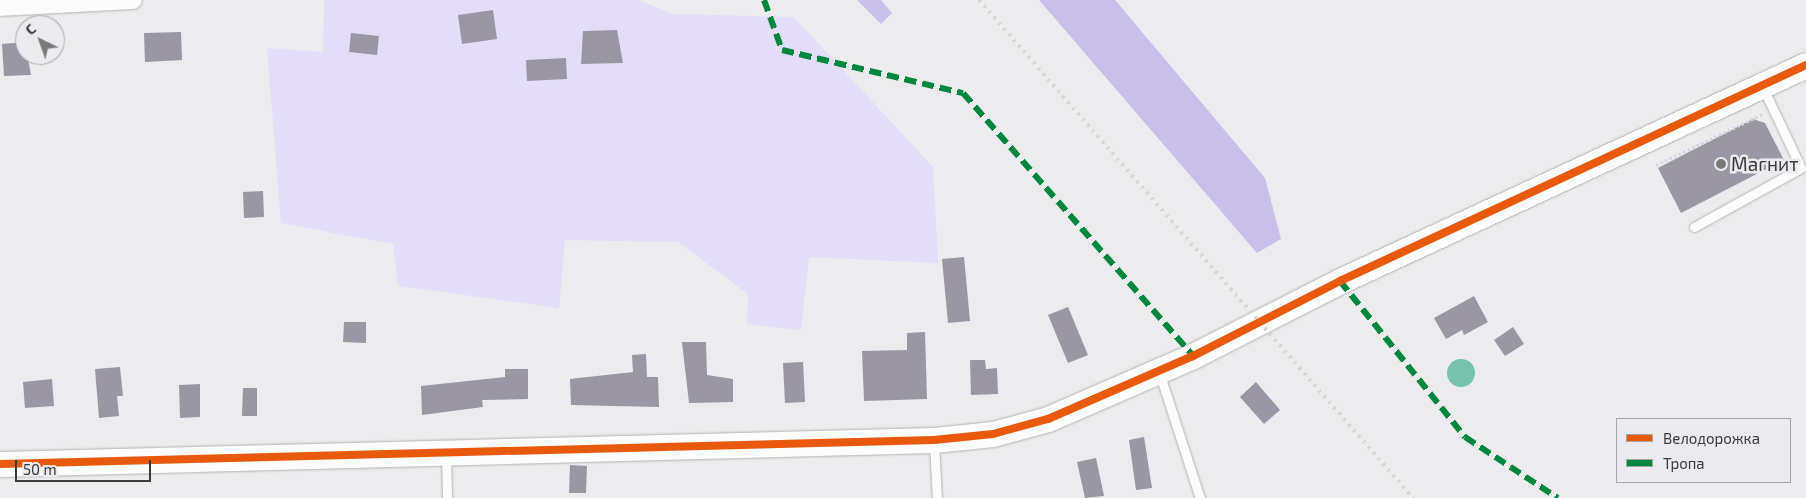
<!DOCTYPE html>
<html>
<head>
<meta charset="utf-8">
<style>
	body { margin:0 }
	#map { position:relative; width:1806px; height:498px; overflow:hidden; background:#ecebed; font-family:"Exo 2",sans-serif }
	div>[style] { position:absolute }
	.green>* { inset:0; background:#e3ddf7 }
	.forest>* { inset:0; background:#cabfeb }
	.water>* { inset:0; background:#76c2ac }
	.round { border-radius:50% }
	.building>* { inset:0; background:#9a96a4 }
	.path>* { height:3px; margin-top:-1.5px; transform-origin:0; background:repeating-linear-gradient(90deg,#d5d5d6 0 2.5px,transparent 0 5px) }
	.roads { filter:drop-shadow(0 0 1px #b4b4b5) drop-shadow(0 0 1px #b4b4b5) }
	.lane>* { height:9px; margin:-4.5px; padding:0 4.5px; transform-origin:4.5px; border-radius:4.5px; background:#fcfcfc }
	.street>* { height:18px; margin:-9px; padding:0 9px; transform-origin:9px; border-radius:9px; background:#fcfcfc }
	.secondary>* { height:25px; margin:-12.5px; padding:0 12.5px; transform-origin:12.5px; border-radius:12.5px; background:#fcfcfc }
	.rail>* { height:4px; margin-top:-2px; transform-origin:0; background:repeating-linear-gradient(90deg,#d6d6d7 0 2.5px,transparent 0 7.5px) }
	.quiet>* { height:6px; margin-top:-3px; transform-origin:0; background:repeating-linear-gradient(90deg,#00873e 0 12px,transparent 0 18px) }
	.cycleway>* { height:8px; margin:-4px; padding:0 4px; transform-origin:4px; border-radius:4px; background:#e8590c }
	.dots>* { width:14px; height:14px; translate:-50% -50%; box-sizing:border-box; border:2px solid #ebeaee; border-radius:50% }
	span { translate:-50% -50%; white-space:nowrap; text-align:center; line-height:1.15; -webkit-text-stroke:5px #ebeaee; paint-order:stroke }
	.poi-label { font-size:19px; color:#3b3b3c }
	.left { translate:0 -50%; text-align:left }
	.legend { position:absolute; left:1616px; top:418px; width:175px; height:65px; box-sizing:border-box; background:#ebeaee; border:1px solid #a5a4a7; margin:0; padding:6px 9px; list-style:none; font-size:15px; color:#3b3b3c }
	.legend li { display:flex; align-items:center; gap:10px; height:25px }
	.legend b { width:25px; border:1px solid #a5a4a7 }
	.north { position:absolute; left:15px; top:15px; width:50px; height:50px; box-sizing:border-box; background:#ebeaee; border:1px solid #a5a4a7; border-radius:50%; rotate:318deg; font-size:14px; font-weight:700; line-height:20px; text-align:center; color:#3b3b3c }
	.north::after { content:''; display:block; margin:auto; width:18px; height:22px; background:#79797a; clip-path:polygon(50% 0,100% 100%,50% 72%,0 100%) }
	.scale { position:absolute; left:15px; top:460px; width:136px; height:22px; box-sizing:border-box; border:2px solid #3b3b3c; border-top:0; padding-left:6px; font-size:15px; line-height:18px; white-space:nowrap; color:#3b3b3c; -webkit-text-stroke:4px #ebeaee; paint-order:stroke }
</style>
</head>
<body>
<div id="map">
	<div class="green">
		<i style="clip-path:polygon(324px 0,638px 0,673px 14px,794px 17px,933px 167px,938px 263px,809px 257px,801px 330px,747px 324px,748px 294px,678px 242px,565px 240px,559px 308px,398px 286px,393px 244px,281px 223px,267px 48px,323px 52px)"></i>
	</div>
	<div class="forest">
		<i style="clip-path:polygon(857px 0,881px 0,892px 13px,881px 24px)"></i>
		<i style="clip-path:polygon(1039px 0,1115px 0,1265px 178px,1281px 239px,1257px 253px)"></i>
	</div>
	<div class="water">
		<i class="round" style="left:1447px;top:359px;width:28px;height:28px"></i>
	</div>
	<div class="building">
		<i style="clip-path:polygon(493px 10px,497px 39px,462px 44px,458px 15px)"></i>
		<i style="clip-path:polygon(617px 30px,623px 63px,581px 64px,583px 31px)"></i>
		<i style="clip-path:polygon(181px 32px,182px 60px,145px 62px,144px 33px)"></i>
		<i style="clip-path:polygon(351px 33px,379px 36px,377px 55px,349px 52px)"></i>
		<i style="clip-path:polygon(25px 42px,31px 75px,4px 76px,2px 44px)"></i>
		<i style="clip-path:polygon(566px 58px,567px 79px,527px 81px,526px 60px)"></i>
		<i style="clip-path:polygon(1753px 119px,1765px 123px,1784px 160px,1681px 213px,1658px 168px)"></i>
		<i style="clip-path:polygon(263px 191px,264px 217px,244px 218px,243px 192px)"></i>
		<i style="clip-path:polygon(964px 257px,970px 321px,948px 323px,942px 259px)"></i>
		<i style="clip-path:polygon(1474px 296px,1488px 322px,1464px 335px,1462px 330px,1446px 339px,1434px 318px)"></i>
		<i style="clip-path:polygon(1068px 307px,1088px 355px,1068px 363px,1048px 315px)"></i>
		<i style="clip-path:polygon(344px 322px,366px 322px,366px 343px,343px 342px)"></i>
		<i style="clip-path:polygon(1513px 327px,1524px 344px,1505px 356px,1494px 340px)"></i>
		<i style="clip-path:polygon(925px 332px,927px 399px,864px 401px,862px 351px,907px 350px,907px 333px)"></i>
		<i style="clip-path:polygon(682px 342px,706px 342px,707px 375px,733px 379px,733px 402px,689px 403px)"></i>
		<i style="clip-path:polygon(646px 354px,647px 377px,658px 377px,659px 407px,571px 405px,570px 379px,633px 372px,632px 355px)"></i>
		<i style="clip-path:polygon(970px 360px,985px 360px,986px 369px,997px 368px,998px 394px,971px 395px)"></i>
		<i style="clip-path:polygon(803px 362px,805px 402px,785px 403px,783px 363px)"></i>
		<i style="clip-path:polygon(120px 367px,123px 396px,117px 396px,119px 416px,99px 418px,95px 369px)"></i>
		<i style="clip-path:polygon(505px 369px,528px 369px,528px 399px,482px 400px,483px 407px,422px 415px,421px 386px,505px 377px)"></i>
		<i style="clip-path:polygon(52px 379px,54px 406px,25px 408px,23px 382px)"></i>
		<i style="clip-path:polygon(1256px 382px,1280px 410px,1264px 424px,1240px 397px)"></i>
		<i style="clip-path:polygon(200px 384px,200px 417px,180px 418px,179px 385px)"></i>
		<i style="clip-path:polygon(243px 388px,257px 388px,257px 416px,242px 416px)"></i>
		<i style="clip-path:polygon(1144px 437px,1152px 488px,1136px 490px,1129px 440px)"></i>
		<i style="clip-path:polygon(1096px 458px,1104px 496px,1085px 498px,1077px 462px)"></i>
		<i style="clip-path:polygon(570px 465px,587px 466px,586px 493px,569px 493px)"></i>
	</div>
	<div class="path">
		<i style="left:1656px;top:165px;width:119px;rotate:-25.5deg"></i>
	</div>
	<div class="roads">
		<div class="lane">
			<i style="left:1694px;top:227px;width:122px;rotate:-28.9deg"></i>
			<i style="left:1801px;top:168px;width:91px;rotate:-115.4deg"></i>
			<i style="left:1159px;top:372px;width:133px;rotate:72deg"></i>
			<i style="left:934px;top:443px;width:55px;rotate:86.9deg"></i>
			<i style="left:446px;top:453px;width:45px;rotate:88.7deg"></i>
		</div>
		<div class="street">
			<i style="left:0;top:7px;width:133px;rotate:-3deg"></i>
		</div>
		<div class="secondary">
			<i style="left:0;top:464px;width:934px;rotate:-1.47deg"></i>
			<i style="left:934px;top:440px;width:59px;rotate:-5.8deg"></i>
			<i style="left:993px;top:434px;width:57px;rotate:-15.3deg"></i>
			<i style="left:1048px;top:419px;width:158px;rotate:-23.5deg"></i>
			<i style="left:1193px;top:356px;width:165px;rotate:-27deg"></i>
			<i style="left:1340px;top:281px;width:514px;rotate:-24.87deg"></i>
		</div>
	</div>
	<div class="rail">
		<i style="left:979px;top:0;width:661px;rotate:48.93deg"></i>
	</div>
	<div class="quiet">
		<i style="left:764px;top:0;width:53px;rotate:70.2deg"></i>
		<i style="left:782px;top:50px;width:186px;rotate:13.4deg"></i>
		<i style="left:963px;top:93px;width:349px;rotate:48.8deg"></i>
		<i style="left:1340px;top:281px;width:200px;rotate:51.3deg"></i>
		<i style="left:1465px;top:437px;width:111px;rotate:33.3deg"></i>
	</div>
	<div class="cycleway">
		<i style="left:0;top:464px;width:934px;rotate:-1.47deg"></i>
		<i style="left:934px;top:440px;width:59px;rotate:-5.8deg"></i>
		<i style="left:993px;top:434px;width:57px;rotate:-15.3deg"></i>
		<i style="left:1048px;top:419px;width:158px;rotate:-23.5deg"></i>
		<i style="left:1193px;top:356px;width:165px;rotate:-27deg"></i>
		<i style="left:1340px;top:281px;width:514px;rotate:-24.87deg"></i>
	</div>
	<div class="dots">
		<i style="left:1721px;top:164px;background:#79797a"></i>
	</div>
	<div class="poi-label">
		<span class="left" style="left:1731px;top:164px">Магнит</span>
	</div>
	<ul class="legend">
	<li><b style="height:6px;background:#e8590c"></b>Велодорожка</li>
	<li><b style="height:6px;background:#00873e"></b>Тропа</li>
	</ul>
	<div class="north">С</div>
	<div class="scale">50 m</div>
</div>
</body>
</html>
